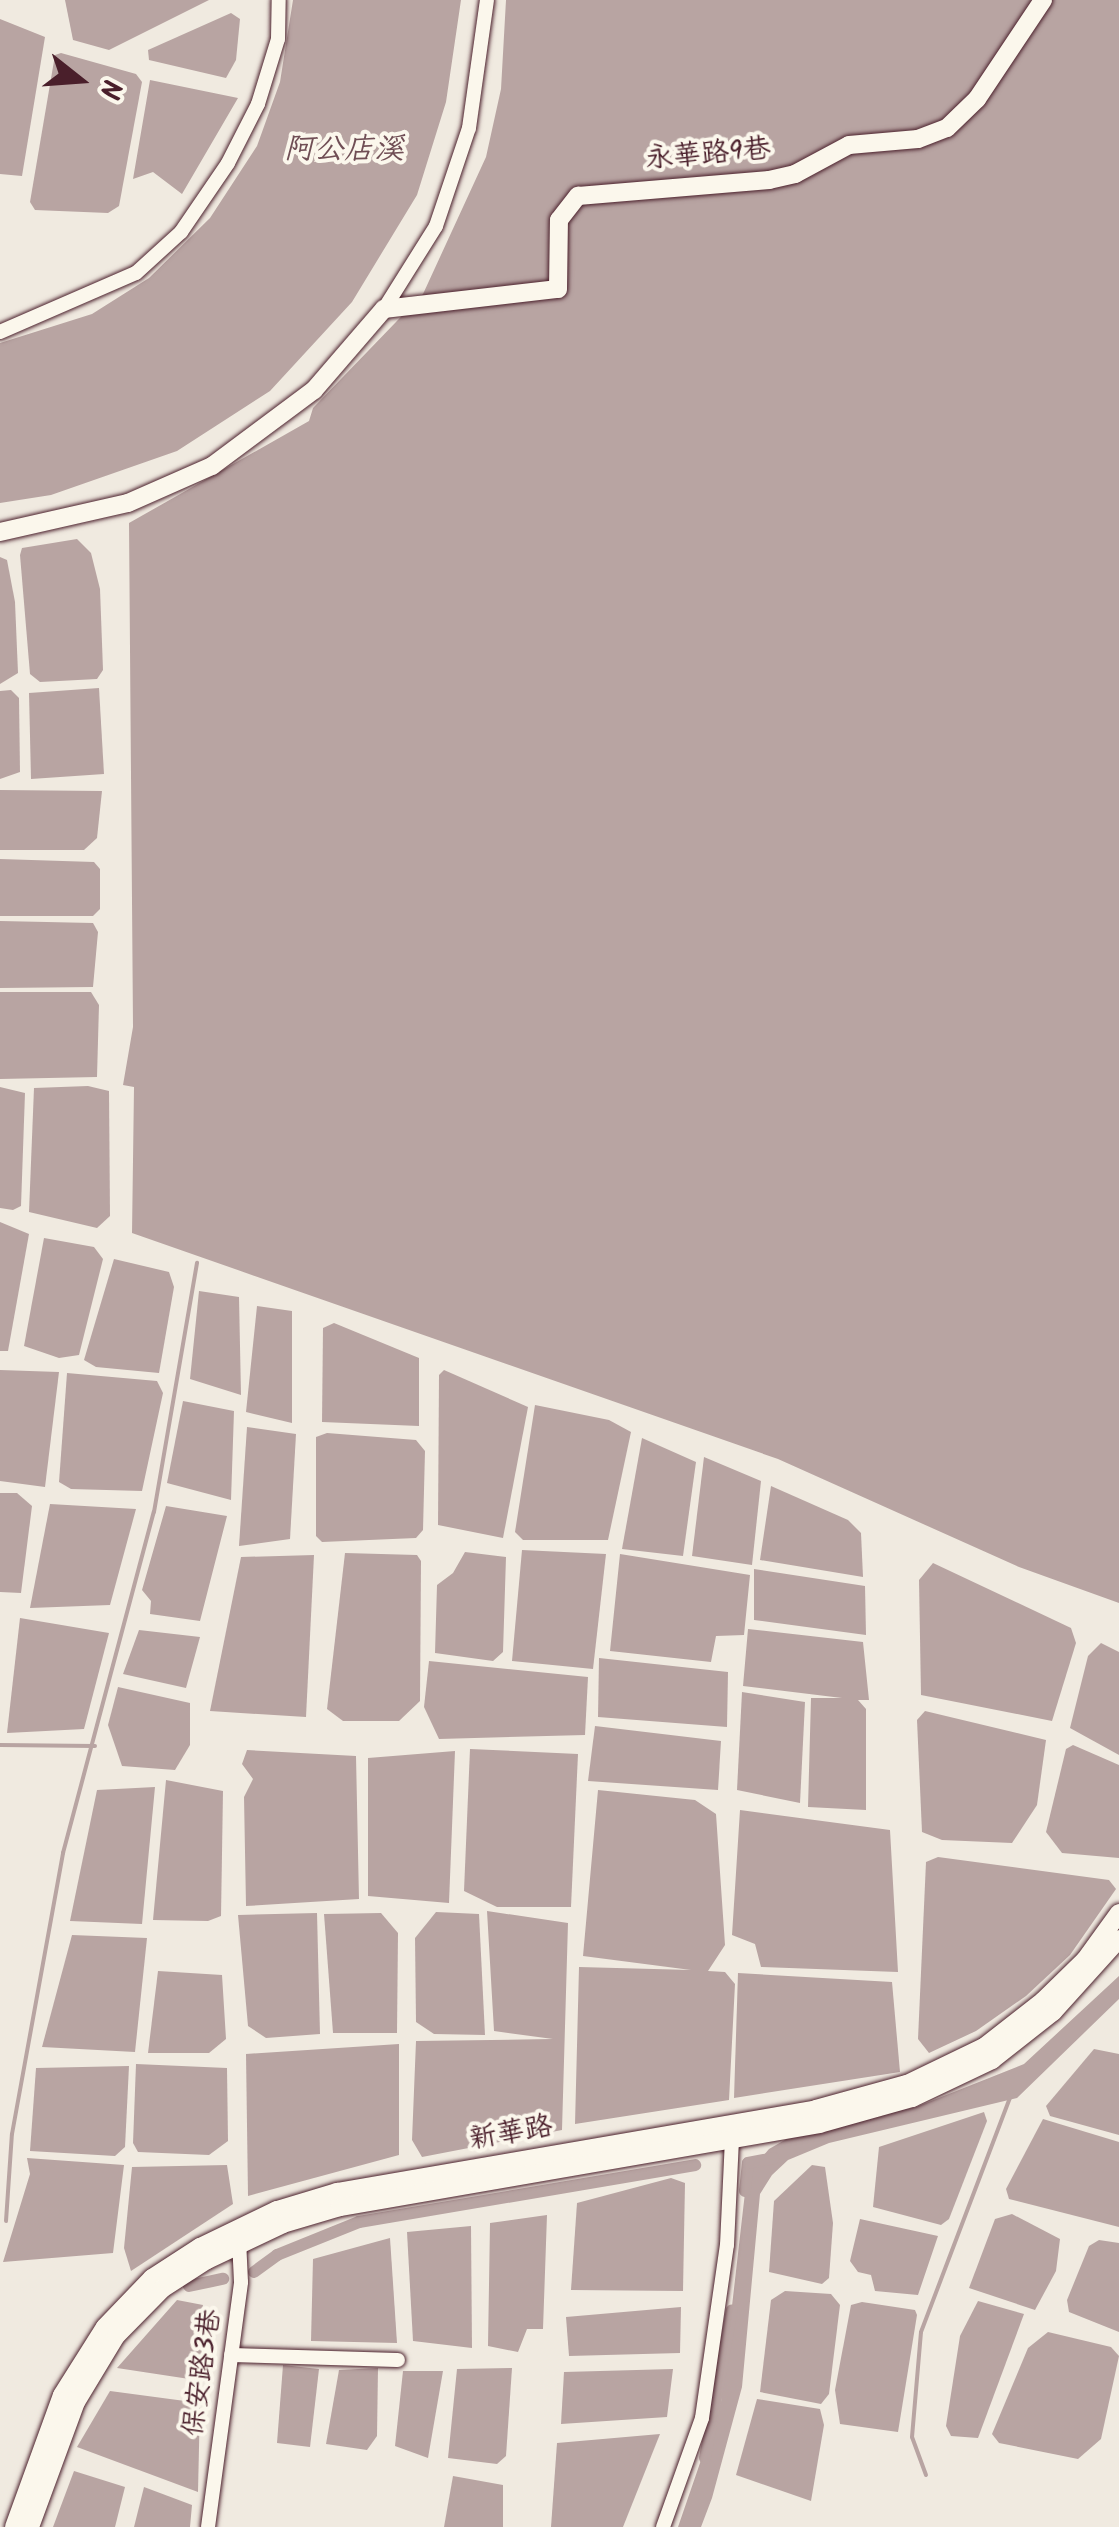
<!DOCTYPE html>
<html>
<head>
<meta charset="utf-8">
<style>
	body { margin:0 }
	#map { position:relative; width:1119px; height:2527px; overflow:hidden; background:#f0eae0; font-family:Kalam,"LXGW WenKai TC",sans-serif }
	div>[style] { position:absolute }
	.water>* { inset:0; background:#b8a4a2 }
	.stream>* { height:4px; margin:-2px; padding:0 2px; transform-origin:2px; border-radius:2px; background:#b8a4a2 }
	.canal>* { height:12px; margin:-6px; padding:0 6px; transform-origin:6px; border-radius:6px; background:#b8a4a2 }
	.roads { filter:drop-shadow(0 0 2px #4a1f2b) drop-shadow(0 0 2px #4a1f2b) }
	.minor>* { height:14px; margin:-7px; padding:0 7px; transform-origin:7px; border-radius:7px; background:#fbf7ec }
	.tertiary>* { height:18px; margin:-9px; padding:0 9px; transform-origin:9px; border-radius:9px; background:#fbf7ec }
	span { translate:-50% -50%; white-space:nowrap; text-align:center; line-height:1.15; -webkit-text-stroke:8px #fbf7ec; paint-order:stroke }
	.street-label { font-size:28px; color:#4a1f2b }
	.water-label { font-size:30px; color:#704e55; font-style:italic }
	.north { position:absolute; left:30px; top:30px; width:100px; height:100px; -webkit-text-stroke:8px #fbf7ec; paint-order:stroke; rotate:107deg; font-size:28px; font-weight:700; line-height:40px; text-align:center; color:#4a1f2b }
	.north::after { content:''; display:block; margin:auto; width:35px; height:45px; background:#4a1f2b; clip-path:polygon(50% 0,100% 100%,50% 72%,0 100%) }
</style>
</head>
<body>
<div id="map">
	<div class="water">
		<i style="clip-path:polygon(65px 0,209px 0,109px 50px,73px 40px)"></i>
		<i style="clip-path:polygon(293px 0,461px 0,446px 102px,417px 195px,352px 302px,270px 391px,177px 451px,51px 495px,0 503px,0 343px,92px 314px,149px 278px,210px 218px,257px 146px,280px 82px)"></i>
		<i style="clip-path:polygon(506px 0,1119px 0,1119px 1603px,1019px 1567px,778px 1459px,132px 1233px,134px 1087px,123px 1085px,133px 1027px,129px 523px,309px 421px,313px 408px,423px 294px,486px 157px,501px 89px)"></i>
		<i style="clip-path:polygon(231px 13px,240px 19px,236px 60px,226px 78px,149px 60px,148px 50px)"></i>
		<i style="clip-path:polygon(0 19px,45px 37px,22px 176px,0 174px)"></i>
		<i style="clip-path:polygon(61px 53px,136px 74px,142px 82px,119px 206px,108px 213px,35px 210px,30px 202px,55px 55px)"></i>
		<i style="clip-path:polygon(150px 80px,238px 98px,182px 194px,153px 172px,133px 179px)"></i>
		<i style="clip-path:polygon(77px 539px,91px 553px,100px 589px,103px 670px,97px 679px,40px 682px,30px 674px,20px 555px,22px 548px)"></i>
		<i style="clip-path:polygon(0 557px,7px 560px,15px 602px,18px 673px,0 684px)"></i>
		<i style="clip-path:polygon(99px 688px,104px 774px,31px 779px,29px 693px)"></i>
		<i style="clip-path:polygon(11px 690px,19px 698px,20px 772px,0 779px,0 691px)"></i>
		<i style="clip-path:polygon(0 790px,102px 791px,97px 838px,84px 850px,0 850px)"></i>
		<i style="clip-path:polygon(0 859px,94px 862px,100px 869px,100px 909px,93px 916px,0 916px)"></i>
		<i style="clip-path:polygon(0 921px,93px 923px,98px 932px,93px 987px,0 988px)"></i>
		<i style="clip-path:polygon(0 992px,91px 992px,99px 1005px,97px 1077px,0 1079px)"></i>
		<i style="clip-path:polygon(88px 1086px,109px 1091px,110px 1216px,97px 1228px,29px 1212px,34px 1088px)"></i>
		<i style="clip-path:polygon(0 1087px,25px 1093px,21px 1206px,13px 1210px,0 1208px)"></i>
		<i style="clip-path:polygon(0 1222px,29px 1234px,8px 1351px,0 1351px)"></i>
		<i style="clip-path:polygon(44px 1238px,94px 1247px,103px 1259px,79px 1355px,59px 1358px,24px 1346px)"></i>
		<i style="clip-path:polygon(114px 1259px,169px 1272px,174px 1287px,159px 1373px,96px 1367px,84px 1360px)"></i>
		<i style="clip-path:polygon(199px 1291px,239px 1297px,241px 1395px,190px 1379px)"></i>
		<i style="clip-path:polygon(257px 1306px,292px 1311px,292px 1423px,246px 1412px)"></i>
		<i style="clip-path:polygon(334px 1323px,419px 1358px,419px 1426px,322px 1422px,323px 1328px)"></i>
		<i style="clip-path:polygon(0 1370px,59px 1372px,45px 1487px,0 1481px)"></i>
		<i style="clip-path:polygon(444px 1370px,528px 1407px,503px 1538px,438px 1525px,439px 1375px)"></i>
		<i style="clip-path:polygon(67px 1373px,157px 1381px,163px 1393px,142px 1491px,71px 1489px,59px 1482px)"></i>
		<i style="clip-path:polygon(183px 1401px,234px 1411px,231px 1500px,167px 1483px)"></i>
		<i style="clip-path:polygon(535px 1405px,609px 1420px,631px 1432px,608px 1540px,523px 1540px,515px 1532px)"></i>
		<i style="clip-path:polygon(247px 1427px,296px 1434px,290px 1539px,239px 1546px)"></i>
		<i style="clip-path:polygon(327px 1433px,416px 1440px,425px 1451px,423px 1530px,416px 1538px,322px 1542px,316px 1536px,316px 1437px)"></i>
		<i style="clip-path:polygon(642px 1438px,696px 1462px,683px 1556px,622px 1549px)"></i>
		<i style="clip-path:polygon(704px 1457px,761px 1481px,752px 1565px,692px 1556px)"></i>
		<i style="clip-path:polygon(771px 1486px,848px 1520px,861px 1533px,863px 1577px,760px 1560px)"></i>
		<i style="clip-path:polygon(0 1493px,17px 1493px,32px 1506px,21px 1593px,0 1592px)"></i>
		<i style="clip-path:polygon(50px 1504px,136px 1509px,110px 1605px,30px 1608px)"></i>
		<i style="clip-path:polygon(166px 1506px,227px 1516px,200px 1621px,150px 1614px,151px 1601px,142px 1590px)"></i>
		<i style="clip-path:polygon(522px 1550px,606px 1554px,593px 1669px,512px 1661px)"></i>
		<i style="clip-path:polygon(465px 1552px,506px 1557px,503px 1652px,493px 1661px,435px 1653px,437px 1585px,453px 1573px)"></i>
		<i style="clip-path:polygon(345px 1553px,417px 1555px,421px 1561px,420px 1701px,399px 1721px,343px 1721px,327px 1709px)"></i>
		<i style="clip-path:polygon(620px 1554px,750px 1575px,744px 1635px,716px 1636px,711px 1662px,610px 1651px)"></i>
		<i style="clip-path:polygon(314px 1555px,306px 1717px,210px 1711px,241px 1557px)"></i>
		<i style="clip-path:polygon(933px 1563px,1071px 1628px,1076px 1643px,1052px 1721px,921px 1695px,919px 1580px)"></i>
		<i style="clip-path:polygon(754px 1569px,865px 1586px,866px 1635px,754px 1620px)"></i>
		<i style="clip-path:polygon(20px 1618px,109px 1633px,84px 1729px,7px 1733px)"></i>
		<i style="clip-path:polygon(748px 1629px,863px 1642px,869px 1700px,858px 1700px,866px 1709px,866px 1810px,808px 1807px,811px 1698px,842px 1698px,743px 1686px)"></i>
		<i style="clip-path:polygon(139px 1630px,200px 1637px,186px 1688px,123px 1674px)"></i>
		<i style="clip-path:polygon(1101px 1643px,1119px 1652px,1119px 1755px,1070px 1728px,1088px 1656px)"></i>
		<i style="clip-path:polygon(599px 1658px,728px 1672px,727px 1727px,598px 1717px)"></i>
		<i style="clip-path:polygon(429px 1661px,588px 1677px,585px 1735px,439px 1739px,424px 1707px)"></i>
		<i style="clip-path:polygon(118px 1687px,190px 1703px,190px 1745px,175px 1770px,122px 1766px,108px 1725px)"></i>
		<i style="clip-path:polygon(742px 1692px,805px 1702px,800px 1803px,737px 1790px)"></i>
		<i style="clip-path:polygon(925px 1711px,1046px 1740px,1037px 1805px,1012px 1843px,942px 1840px,922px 1832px,917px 1720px)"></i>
		<i style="clip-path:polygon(595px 1726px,721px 1741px,718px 1790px,588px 1781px)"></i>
		<i style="clip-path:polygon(1073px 1745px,1119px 1765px,1119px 1858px,1062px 1853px,1046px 1832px,1066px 1749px)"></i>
		<i style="clip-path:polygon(470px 1749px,578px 1754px,571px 1907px,497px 1907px,464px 1891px)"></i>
		<i style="clip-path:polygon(247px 1750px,356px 1756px,359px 1899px,246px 1906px,244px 1797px,253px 1779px,242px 1764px)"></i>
		<i style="clip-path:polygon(455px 1751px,449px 1903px,368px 1896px,368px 1758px)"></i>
		<i style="clip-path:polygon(166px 1780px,223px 1791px,221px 1916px,208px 1921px,153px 1920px)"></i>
		<i style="clip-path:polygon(155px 1787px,142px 1924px,70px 1921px,97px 1790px)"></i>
		<i style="clip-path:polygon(598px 1790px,695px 1800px,716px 1814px,725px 1945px,708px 1971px,725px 1972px,735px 1984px,729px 2100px,575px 2124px,579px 1967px,691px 1970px,583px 1956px)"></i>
		<i style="clip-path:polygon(740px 1810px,890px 1830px,898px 1972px,761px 1967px,755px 1944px,732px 1935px)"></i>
		<i style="clip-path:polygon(938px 1857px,1109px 1880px,1116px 1889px,1070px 1955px,1026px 1996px,976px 2031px,929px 2053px,918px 2039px,926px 1862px)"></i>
		<i style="clip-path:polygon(487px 1911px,568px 1923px,562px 2130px,422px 2157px,412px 2140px,416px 2041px,553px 2039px,494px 2031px)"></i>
		<i style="clip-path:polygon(436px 1912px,479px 1914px,485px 2035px,434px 2034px,416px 2022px,415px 1938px)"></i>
		<i style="clip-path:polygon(317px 1913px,320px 2034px,266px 2038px,248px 2026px,238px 1915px)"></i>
		<i style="clip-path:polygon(381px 1913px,398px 1933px,397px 2033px,333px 2033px,324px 1914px)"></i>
		<i style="clip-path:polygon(72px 1935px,147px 1938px,135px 2052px,42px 2047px)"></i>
		<i style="clip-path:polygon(158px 1971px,222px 1975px,226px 2039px,209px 2053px,148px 2053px)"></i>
		<i style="clip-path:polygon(738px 1973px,892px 1982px,900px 2072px,734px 2098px)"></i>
		<i style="clip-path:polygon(1119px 1976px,1119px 1999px,1017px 2098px,829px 2143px,788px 2160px,772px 2175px,760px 2194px,742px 2387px,712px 2498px,701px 2527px,678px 2527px,721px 2402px,747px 2175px,769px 2149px,797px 2133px,916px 2107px,1024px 2064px)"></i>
		<i style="clip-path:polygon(399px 2044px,399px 2155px,248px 2196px,246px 2054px)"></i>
		<i style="clip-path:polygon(1094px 2049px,1119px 2054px,1119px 2135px,1050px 2116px,1046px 2106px)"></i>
		<i style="clip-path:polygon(136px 2064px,227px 2068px,228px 2141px,209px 2155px,138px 2152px,133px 2143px)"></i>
		<i style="clip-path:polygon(129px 2066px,125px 2147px,115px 2156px,30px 2151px,36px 2068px)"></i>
		<i style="clip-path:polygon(984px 2112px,987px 2121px,949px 2219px,941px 2225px,873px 2207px,879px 2147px)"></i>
		<i style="clip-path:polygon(1043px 2119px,1119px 2142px,1119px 2227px,1009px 2199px,1006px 2189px)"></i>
		<i style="clip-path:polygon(27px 2158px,124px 2165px,113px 2253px,3px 2262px,30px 2174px)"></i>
		<i style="clip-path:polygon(227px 2165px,233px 2204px,131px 2271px,124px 2248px,132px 2167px)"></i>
		<i style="clip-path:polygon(812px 2165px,825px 2167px,833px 2223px,829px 2278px,822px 2284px,769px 2272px,774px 2201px)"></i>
		<i style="clip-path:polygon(671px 2178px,685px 2183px,683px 2291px,571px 2290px,577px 2203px)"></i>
		<i style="clip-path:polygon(1012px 2214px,1060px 2239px,1056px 2271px,1035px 2310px,969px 2288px,995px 2219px)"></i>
		<i style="clip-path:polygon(547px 2215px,543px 2329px,527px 2329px,518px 2352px,488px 2346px,490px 2223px)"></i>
		<i style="clip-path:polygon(860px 2219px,938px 2236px,918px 2295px,875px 2291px,871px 2275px,858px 2272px,850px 2261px)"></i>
		<i style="clip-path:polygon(471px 2226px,472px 2348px,413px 2341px,407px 2232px)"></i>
		<i style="clip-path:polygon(390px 2238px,397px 2343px,311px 2341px,313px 2259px)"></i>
		<i style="clip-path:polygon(1099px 2240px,1119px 2243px,1119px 2332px,1069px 2312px,1067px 2300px,1089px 2246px)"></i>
		<i style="clip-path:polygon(785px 2291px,831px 2294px,840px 2305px,829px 2394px,821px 2404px,760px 2392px,771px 2300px)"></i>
		<i style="clip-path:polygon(177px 2300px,203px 2305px,195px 2340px,213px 2346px,209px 2382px,117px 2368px)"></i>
		<i style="clip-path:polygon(978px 2301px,1024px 2314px,978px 2438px,951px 2436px,946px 2426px,960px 2336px)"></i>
		<i style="clip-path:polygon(862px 2302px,915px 2310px,917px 2315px,898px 2432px,840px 2424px,835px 2390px,851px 2305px)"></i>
		<i style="clip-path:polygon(681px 2307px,680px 2353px,569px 2356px,566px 2317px)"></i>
		<i style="clip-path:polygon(1048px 2332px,1111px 2347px,1119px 2356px,1101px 2439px,1078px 2459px,999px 2443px,992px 2434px,1028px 2348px)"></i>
		<i style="clip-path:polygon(283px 2365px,319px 2369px,310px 2447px,277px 2443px)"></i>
		<i style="clip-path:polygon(378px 2368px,377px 2436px,367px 2450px,326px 2444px,339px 2370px)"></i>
		<i style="clip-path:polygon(512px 2368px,506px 2456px,497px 2464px,448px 2458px,457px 2369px)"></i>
		<i style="clip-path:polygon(673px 2369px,667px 2417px,561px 2424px,564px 2372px)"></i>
		<i style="clip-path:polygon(403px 2371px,443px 2371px,428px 2458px,395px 2446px)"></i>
		<i style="clip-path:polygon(110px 2391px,200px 2403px,198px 2492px,77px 2447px)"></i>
		<i style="clip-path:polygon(757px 2399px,820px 2409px,824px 2425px,811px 2501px,736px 2475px)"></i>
		<i style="clip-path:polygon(660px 2434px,623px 2527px,551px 2527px,557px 2443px)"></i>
		<i style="clip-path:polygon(74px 2471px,125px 2487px,115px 2527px,53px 2527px)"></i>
		<i style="clip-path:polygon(453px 2476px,503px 2485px,503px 2527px,444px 2527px)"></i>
		<i style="clip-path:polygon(144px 2487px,192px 2505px,190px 2527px,134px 2527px)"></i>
	</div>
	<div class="stream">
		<i style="left:0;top:1745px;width:95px;rotate:0.6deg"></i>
		<i style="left:6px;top:2221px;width:87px;rotate:-86.1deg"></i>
		<i style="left:12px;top:2134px;width:286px;rotate:-79.7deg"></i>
		<i style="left:63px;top:1853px;width:353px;rotate:-75.1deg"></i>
		<i style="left:154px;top:1512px;width:253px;rotate:-80.2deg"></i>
		<i style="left:926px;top:2475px;width:40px;rotate:-110.2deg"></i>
		<i style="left:912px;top:2437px;width:105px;rotate:-85.1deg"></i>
		<i style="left:921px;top:2332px;width:250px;rotate:-69.2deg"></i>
	</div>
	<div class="canal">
		<i style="left:745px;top:2191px;width:28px;rotate:-84deg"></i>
		<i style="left:748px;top:2163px;width:26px;rotate:-11deg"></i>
		<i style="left:254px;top:2272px;width:29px;rotate:-36deg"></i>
		<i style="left:277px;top:2255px;width:88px;rotate:-21.9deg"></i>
		<i style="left:359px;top:2222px;width:341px;rotate:-9.6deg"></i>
		<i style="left:189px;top:2286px;width:35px;rotate:-12deg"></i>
		<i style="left:705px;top:2458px;width:150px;rotate:-79.7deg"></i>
	</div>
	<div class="roads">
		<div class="minor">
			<i style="left:384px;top:309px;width:98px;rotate:-57.9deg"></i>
			<i style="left:436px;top:226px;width:103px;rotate:-71.4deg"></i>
			<i style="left:469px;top:128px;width:129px;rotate:-82deg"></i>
			<i style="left:0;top:332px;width:148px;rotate:-23.5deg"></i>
			<i style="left:136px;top:273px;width:61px;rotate:-42.3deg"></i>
			<i style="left:181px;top:232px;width:83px;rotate:-55.7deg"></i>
			<i style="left:228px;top:163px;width:66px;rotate:-63deg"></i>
			<i style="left:258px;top:104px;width:68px;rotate:-72.9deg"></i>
			<i style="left:278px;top:39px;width:39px;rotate:-89deg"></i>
			<i style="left:231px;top:2355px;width:167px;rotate:1.7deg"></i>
			<i style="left:208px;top:2527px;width:247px;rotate:-82.3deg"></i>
			<i style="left:241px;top:2282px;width:42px;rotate:-92.7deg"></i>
			<i style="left:663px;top:2527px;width:116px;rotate:-70.3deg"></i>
			<i style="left:702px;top:2418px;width:175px;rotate:-81.8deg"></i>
			<i style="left:727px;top:2245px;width:106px;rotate:-87.3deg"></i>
		</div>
		<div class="tertiary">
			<i style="left:0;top:532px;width:131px;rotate:-12.8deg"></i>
			<i style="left:128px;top:503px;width:92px;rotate:-23.8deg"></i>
			<i style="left:212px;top:466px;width:127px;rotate:-36.7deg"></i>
			<i style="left:314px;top:390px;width:107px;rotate:-49.2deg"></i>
			<i style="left:384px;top:309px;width:175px;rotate:-6.6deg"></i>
			<i style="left:558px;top:289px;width:69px;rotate:-89.2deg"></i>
			<i style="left:559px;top:220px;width:31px;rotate:-52deg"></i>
			<i style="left:578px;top:196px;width:192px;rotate:-4.8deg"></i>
			<i style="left:769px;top:180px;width:27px;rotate:-13deg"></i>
			<i style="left:795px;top:174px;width:61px;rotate:-28.2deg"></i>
			<i style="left:849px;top:145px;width:69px;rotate:-5deg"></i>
			<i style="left:918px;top:139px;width:31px;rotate:-21deg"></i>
			<i style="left:947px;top:128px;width:42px;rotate:-44deg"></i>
			<i style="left:977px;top:99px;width:119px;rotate:-56.3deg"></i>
			<i style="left:14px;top:2527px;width:140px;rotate:-70deg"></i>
			<i style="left:62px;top:2395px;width:80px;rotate:-57.7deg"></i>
			<i style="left:105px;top:2327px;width:68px;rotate:-46.2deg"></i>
			<i style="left:152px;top:2278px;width:57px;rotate:-32.9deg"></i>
			<i style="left:200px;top:2247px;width:85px;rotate:-25.7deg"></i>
			<i style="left:277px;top:2210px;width:63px;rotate:-16.7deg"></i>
			<i style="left:337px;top:2192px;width:486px;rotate:-9.8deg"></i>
			<i style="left:816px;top:2109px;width:94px;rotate:-15.4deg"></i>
			<i style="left:907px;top:2084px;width:85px;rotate:-25.7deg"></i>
			<i style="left:984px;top:2047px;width:75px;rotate:-37.9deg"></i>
			<i style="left:1043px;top:2001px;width:59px;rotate:-44.3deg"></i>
			<i style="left:1085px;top:1960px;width:58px;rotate:-54.1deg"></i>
			<i style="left:30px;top:2527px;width:133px;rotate:-69.8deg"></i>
			<i style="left:76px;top:2402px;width:77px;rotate:-58.8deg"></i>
			<i style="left:116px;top:2336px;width:66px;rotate:-45.6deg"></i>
			<i style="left:162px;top:2289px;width:54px;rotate:-32.8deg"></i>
			<i style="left:207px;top:2260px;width:84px;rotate:-25.3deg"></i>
			<i style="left:283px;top:2224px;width:59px;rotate:-16.6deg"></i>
			<i style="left:340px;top:2207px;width:486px;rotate:-9.8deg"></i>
			<i style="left:819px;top:2124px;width:97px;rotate:-15.6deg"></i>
			<i style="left:912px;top:2098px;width:89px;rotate:-25.4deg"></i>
			<i style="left:992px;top:2060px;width:78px;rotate:-38.2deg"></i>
			<i style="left:1053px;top:2012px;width:98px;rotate:-47.9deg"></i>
		</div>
	</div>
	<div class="street-label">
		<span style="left:708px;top:155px;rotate:-5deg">永華路9巷</span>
		<span style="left:511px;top:2134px;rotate:-10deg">新華路</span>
		<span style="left:203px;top:2373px;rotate:-82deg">保安路3巷</span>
	</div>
	<div class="water-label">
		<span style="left:344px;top:150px">阿公店溪</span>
	</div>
	<div class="north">N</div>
</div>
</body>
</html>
